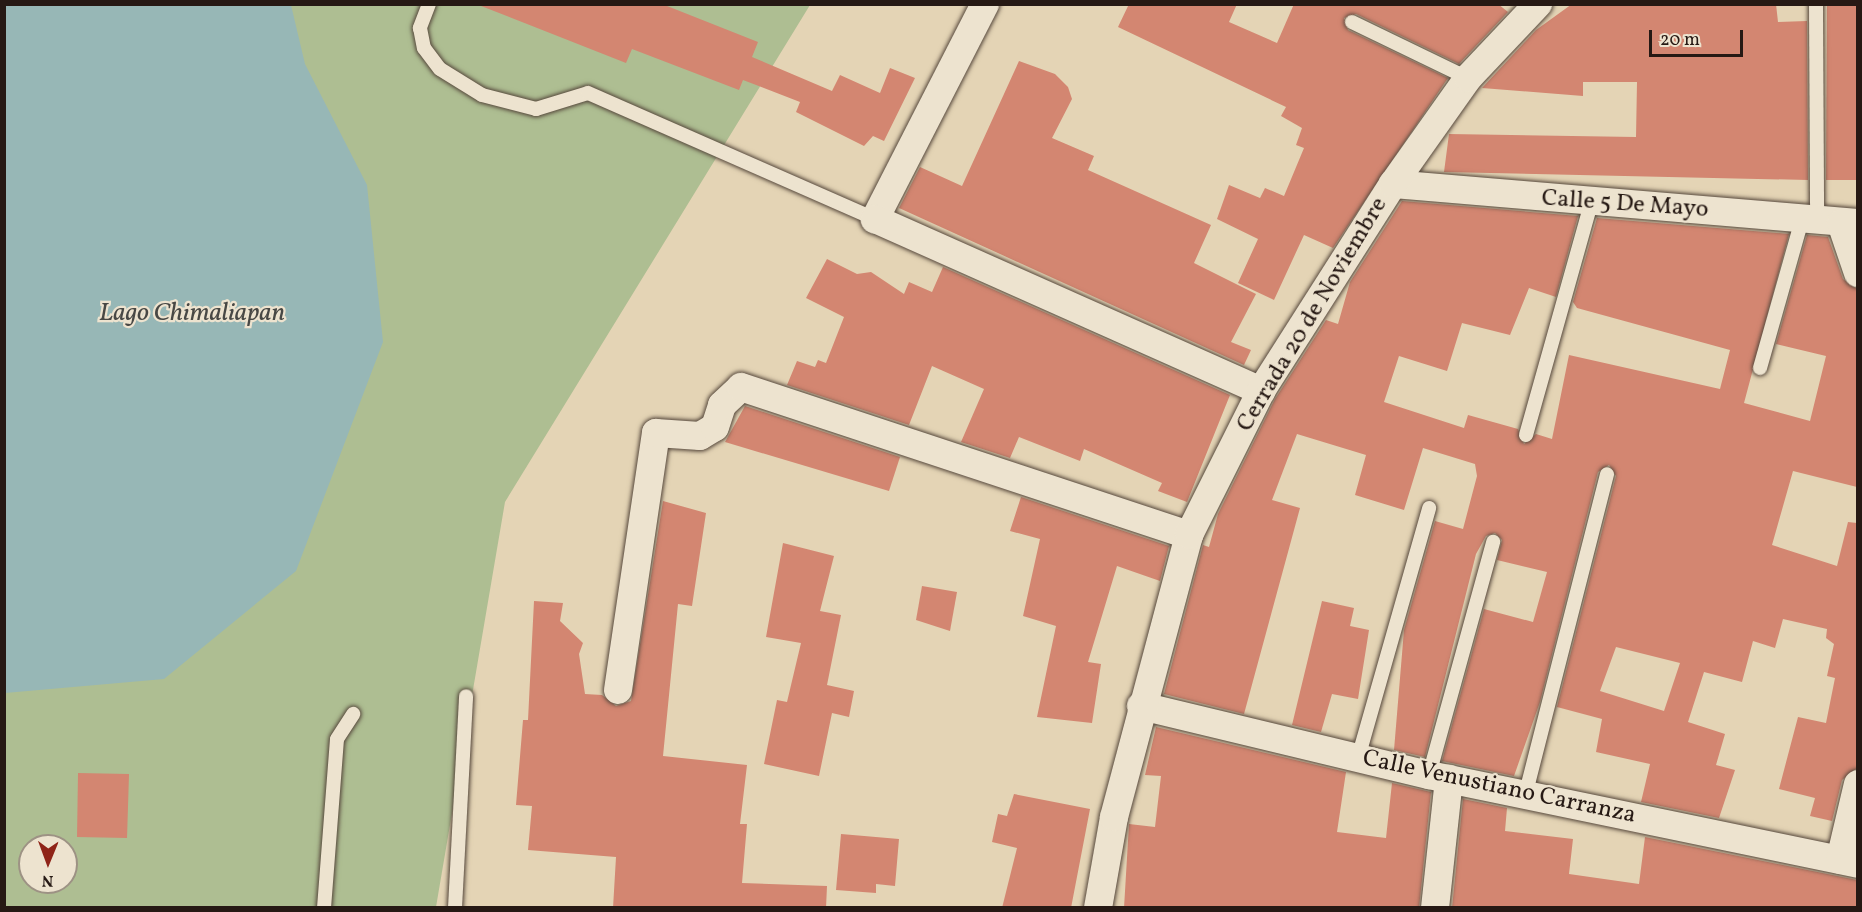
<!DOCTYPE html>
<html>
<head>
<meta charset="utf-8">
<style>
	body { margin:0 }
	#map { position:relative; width:1862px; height:912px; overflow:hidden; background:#e4d4b5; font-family:Vollkorn,serif }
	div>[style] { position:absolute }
	.green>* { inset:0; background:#aebe92 }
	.water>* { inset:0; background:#97b7b6 }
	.building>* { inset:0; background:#d38671 }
	.roads { filter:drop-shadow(0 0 2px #56483c) drop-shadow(0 0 2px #56483c) }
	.service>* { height:14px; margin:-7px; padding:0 7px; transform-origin:7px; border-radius:7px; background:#ede3cf }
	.minor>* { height:28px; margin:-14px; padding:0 14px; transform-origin:14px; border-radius:14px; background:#ede3cf }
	span { translate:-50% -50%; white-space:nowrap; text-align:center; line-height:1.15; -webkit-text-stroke:4.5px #ede3cf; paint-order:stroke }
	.street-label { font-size:24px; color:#261914 }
	.water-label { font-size:26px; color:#484845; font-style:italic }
	.frame { position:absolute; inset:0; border:6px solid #261914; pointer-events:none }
	.north { position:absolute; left:18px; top:834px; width:60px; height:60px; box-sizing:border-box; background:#ede3cf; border:2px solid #9d9284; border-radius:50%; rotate:181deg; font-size:16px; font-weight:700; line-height:24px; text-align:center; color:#261914 }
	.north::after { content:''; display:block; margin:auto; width:21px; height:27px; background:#8f2418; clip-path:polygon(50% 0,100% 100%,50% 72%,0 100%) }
	.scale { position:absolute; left:1649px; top:30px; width:94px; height:27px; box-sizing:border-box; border:3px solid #261914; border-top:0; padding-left:8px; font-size:18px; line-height:21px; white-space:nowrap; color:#261914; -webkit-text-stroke:4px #ede3cf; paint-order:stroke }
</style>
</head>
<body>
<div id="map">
	<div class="green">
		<i style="clip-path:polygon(evenodd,5px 5px,810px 5px,505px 502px,436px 907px,5px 908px,5px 5px,30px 846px,66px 846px,66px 882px,30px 882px,30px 846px)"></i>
	</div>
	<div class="water">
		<i style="clip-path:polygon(5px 4px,291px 5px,305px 64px,367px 185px,383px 342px,296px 571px,164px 679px,5px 693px)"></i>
	</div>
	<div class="building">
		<i style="clip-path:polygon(476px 4px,662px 4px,758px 42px,752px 57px,832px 91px,840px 75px,880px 93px,890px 68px,915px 78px,884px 141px,873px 136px,864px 146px,796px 112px,800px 102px,743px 80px,739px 90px,632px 49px,626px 63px)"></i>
		<i style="clip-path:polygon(1129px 4px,1237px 4px,1229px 22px,1277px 43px,1294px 4px,1498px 4px,1508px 12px,1459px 64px,1356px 14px,1344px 18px,1348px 30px,1448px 78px,1333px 248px,1304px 235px,1274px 300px,1238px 283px,1258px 239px,1217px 219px,1229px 185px,1260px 198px,1265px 188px,1284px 196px,1304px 148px,1296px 145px,1302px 128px,1281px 116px,1286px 107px,1118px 27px)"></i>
		<i style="clip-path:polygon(1572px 4px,1776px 4px,1778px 22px,1807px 21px,1808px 180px,1444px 172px,1449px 134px,1636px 137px,1637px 82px,1583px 82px,1583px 96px,1482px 88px,1536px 30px)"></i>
		<i style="clip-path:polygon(1827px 4px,1857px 4px,1857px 180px,1826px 180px)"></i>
		<i style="clip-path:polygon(1019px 61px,1055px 74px,1068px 87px,1072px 99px,1052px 138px,1094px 156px,1088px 170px,1211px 225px,1194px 263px,1256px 294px,1231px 342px,1251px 350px,1244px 365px,899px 208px,920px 167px,962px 186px)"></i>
		<i style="clip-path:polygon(evenodd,1402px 201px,1578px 216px,1556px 297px,1529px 288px,1510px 335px,1462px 323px,1447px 371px,1399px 356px,1384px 402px,1464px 428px,1468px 415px,1518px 429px,1524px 444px,1536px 434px,1552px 439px,1569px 355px,1720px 389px,1730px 350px,1577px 308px,1573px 302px,1597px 218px,1789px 234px,1744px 403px,1810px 421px,1826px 356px,1776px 344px,1807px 235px,1828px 237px,1843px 279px,1857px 289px,1857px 487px,1793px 471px,1772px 545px,1837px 566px,1848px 522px,1857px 523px,1857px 768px,1842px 780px,1832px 821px,1810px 816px,1815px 798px,1779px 789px,1798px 717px,1826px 723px,1835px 678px,1827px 676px,1834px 644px,1826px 638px,1827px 629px,1783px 619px,1775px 648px,1753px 641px,1742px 682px,1704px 672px,1688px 722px,1725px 734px,1716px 765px,1735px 770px,1719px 818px,1641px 802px,1650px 764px,1596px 752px,1602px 719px,1557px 707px,1616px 476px,1609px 465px,1598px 472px,1540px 702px,1514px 776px,1442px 761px,1484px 609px,1533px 622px,1547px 572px,1497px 560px,1502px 540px,1495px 533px,1486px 536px,1476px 554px,1425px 757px,1394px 750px,1404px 630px,1435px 521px,1463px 529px,1477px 476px,1475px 464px,1423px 448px,1404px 510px,1355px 495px,1366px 455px,1297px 434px,1272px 500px,1300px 508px,1244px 714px,1164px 694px,1203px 545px,1209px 547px,1218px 514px,1275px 399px,1326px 320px,1338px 324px,1350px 282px,1402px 201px,1616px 647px,1680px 663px,1664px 711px,1600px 691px,1616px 647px)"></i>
		<i style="clip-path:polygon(827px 259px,857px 274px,871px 272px,904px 294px,909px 282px,932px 292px,943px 267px,1230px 395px,1187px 502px,1158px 491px,1162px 483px,1084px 449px,1080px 461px,1019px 437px,1010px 458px,961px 442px,984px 389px,932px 366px,909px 425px,787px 385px,797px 361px,815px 367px,818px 360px,826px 363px,844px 317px,806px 298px)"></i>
		<i style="clip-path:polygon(745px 406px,900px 457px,889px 491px,725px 442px)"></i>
		<i style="clip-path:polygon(1021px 497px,1169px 546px,1160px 581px,1117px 566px,1088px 662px,1101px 664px,1092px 723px,1037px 717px,1056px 626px,1023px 616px,1040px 539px,1010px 531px)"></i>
		<i style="clip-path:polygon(663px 501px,706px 513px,692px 606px,678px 604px,663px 756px,747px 765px,740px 824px,747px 824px,742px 883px,827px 886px,826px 908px,613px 908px,616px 857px,528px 850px,532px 806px,516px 805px,523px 720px,528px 720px,534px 601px,563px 603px,560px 621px,583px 643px,579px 654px,585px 694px,602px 695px,616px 706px,631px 701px)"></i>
		<i style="clip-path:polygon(783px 543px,834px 556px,820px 611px,841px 615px,827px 685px,854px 691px,849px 717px,832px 713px,819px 776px,764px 764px,777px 700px,787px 702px,801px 643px,766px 637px)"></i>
		<i style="clip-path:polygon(922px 586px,957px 592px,950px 631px,916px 620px)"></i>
		<i style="clip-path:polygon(1322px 601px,1354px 608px,1350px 626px,1369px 630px,1358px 699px,1332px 694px,1321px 732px,1292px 725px)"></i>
		<i style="clip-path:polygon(1156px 727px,1346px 772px,1337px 832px,1386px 838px,1392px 783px,1431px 792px,1419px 908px,1124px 908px,1129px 824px,1155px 827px,1161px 776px,1145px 775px)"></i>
		<i style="clip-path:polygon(78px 773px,129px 774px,127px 838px,77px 837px)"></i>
		<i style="clip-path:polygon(1014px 794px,1090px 809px,1071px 908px,1002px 908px,1017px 848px,992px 842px,998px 814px,1007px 816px)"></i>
		<i style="clip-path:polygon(1463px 799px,1507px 808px,1505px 831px,1573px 839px,1569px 874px,1639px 884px,1645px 837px,1857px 880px,1857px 908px,1452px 908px)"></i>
		<i style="clip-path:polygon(841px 834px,899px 839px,895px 886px,876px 884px,876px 893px,836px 890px)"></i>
	</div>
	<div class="roads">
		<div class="service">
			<i style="left:429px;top:4px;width:26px;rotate:111deg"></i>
			<i style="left:420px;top:28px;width:20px;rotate:79deg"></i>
			<i style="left:424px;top:48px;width:26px;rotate:53deg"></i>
			<i style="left:440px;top:69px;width:49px;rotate:31.8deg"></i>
			<i style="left:482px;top:95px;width:56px;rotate:14.5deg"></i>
			<i style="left:536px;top:109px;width:54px;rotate:-17.1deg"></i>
			<i style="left:588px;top:93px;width:313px;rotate:23.7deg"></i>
			<i style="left:1816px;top:4px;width:215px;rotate:89.7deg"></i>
			<i style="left:1352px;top:22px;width:129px;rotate:25.8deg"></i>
			<i style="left:1760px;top:368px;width:158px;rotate:-74.2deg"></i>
			<i style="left:1526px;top:435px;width:240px;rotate:-74.3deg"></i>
			<i style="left:1358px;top:758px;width:260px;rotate:-74.1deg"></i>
			<i style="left:1429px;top:775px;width:242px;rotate:-74.6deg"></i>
			<i style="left:1525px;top:796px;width:332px;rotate:-75.7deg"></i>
			<i style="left:324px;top:908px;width:169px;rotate:-85.6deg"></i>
			<i style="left:337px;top:739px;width:30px;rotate:-57deg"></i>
			<i style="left:455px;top:908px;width:212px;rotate:-87deg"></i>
		</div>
		<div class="minor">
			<i style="left:985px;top:4px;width:242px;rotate:117.1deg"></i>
			<i style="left:875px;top:219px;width:423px;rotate:24deg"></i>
			<i style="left:1393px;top:184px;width:467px;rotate:4.8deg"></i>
			<i style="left:1841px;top:223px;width:53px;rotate:71.2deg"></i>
			<i style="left:618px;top:690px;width:260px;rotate:-81.6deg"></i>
			<i style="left:656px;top:433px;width:44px;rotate:3.9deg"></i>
			<i style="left:700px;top:436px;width:17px;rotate:-31deg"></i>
			<i style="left:715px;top:427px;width:23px;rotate:-72deg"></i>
			<i style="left:722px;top:405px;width:26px;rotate:-43deg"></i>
			<i style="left:741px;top:387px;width:472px;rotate:18.3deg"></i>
			<i style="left:1141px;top:706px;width:296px;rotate:13.5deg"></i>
			<i style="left:1429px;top:775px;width:438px;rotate:11.7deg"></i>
			<i style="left:1840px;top:860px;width:78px;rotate:-76.7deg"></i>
			<i style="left:1098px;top:908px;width:92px;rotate:-80deg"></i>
			<i style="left:1114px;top:817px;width:292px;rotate:-75.1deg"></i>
			<i style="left:1189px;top:535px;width:161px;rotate:-63.4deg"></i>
			<i style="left:1261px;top:391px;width:246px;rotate:-57.5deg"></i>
			<i style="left:1393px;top:184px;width:130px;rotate:-54.7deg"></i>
			<i style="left:1468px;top:78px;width:102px;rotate:-46.6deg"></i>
			<i style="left:1435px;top:908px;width:130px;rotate:-83.8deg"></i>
		</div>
	</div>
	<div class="street-label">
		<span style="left:1625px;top:205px;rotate:4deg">Calle 5 De Mayo</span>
		<span style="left:1313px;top:315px;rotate:-59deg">Cerrada 20 de Noviembre</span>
		<span style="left:1499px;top:788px;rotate:12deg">Calle Venustiano Carranza</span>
	</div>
	<div class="water-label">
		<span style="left:192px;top:314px">Lago Chimaliapan</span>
	</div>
	<div class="frame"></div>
	<div class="north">N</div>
	<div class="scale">20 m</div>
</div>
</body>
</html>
